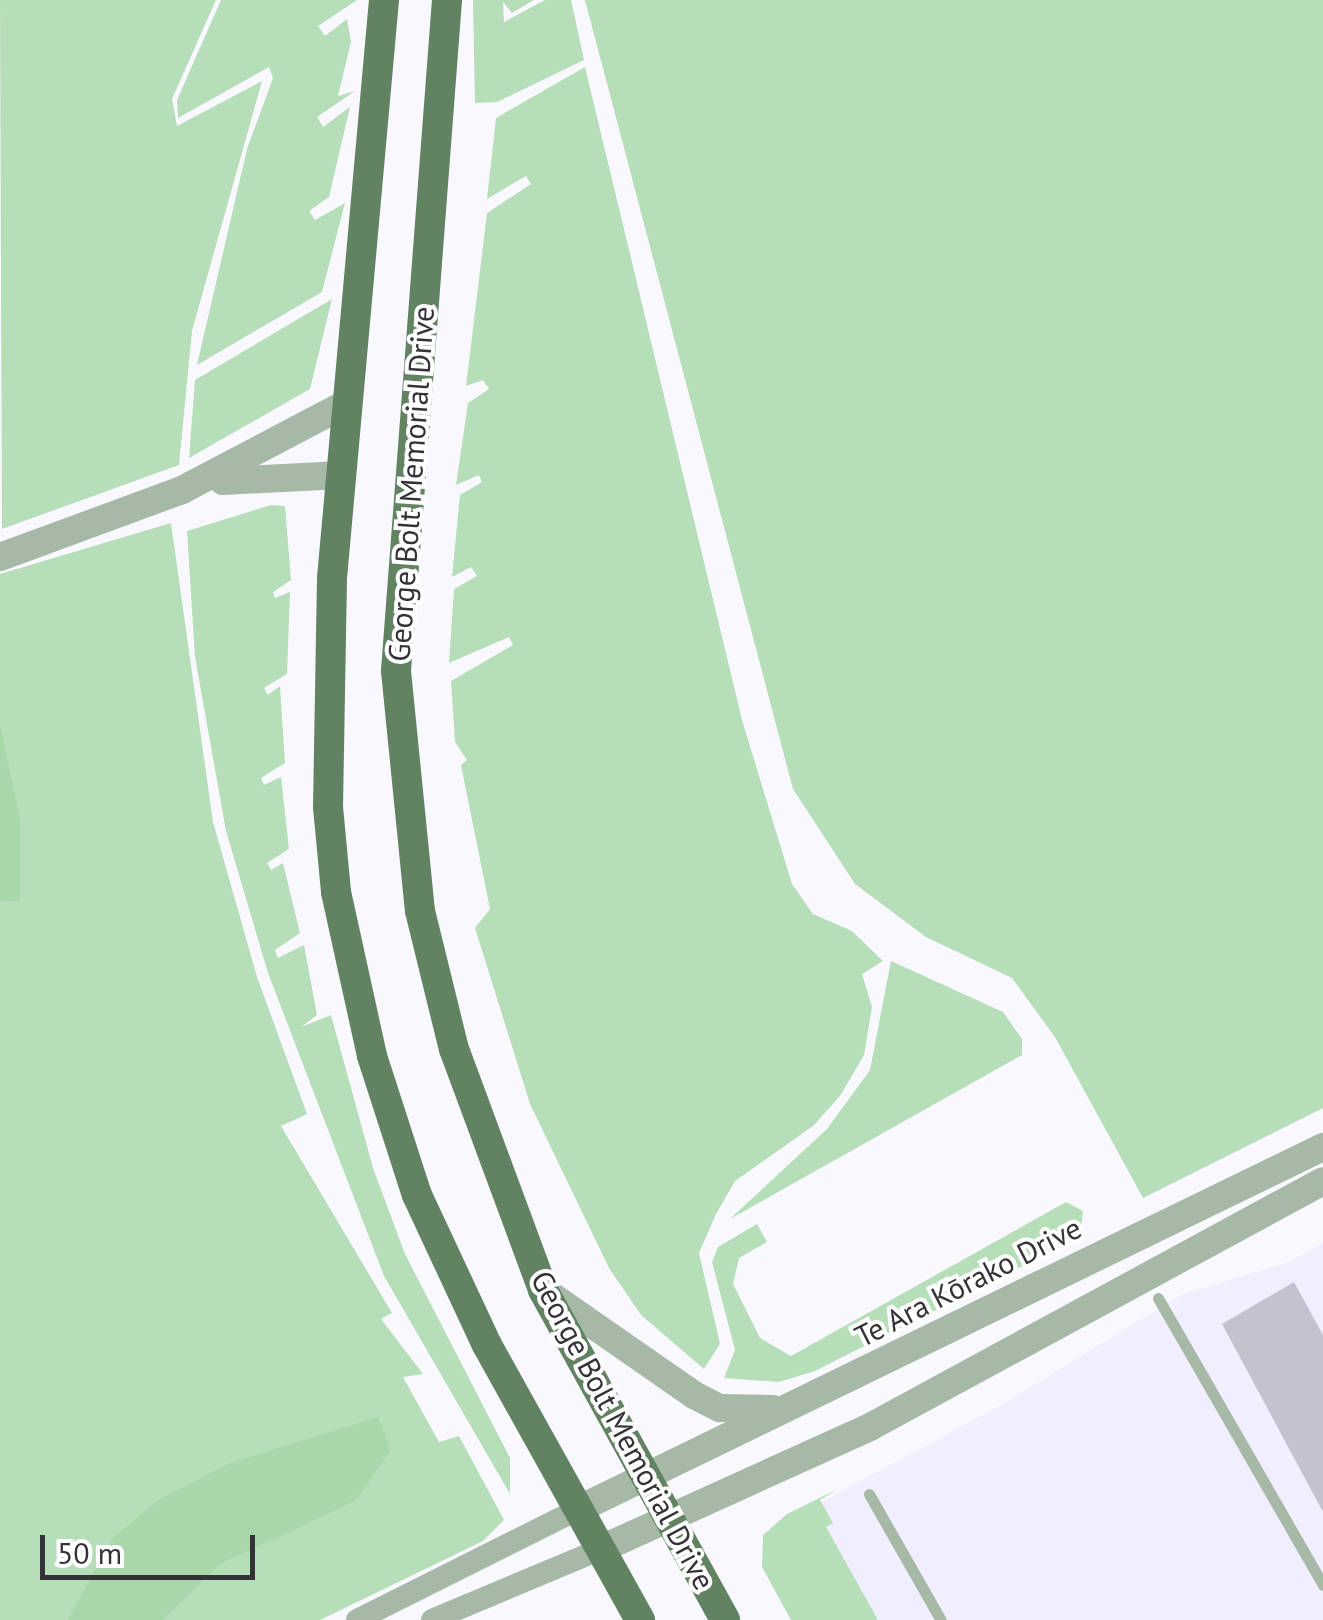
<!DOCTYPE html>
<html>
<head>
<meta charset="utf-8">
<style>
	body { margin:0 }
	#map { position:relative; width:1323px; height:1620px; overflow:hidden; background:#f9f8fe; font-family:"PT Sans",sans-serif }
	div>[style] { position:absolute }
	.built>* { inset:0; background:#f0eeff }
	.green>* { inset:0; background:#b6deb8 }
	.forest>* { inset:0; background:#aad6ac }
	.building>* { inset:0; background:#c4c2cf }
	.service>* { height:11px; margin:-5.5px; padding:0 5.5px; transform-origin:5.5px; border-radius:5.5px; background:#a6b9a7 }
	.minor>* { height:22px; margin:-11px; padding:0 11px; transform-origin:11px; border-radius:11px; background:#a6b9a7 }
	.tertiary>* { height:28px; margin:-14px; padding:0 14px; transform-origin:14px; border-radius:14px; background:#a6b9a7 }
	.primary>* { height:30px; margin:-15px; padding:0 15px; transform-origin:15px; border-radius:15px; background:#618362 }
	span { translate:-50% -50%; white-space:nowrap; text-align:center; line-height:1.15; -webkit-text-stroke:8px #fff; paint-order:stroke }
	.street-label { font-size:30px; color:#333237 }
	.scale { position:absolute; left:40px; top:1535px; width:215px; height:45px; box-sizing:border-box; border:5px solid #333237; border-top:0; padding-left:12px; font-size:30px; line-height:35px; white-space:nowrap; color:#333237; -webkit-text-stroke:8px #fff; paint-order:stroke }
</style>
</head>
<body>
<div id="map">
	<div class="built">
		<i style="clip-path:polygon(1323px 1243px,1323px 1620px,820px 1620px,770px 1530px,1000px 1406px,1181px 1295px,1292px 1261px)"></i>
	</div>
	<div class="green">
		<i style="clip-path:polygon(0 0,216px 0,172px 99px,177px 126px,262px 81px,192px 331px,179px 465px,2px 529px)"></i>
		<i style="clip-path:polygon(221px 0,357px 0,318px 26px,325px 36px,347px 19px,351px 42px,338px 96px,355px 91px,317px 117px,323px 127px,350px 107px,329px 197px,309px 211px,315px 220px,345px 203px,322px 292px,197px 365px,247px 149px,273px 78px,269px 67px,178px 118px,177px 100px)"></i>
		<i style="clip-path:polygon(473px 0,534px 0,512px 13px,503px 2px,504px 22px,545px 0,571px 0,584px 60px,497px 102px,475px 103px)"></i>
		<i style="clip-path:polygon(585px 0,1323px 0,1323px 1108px,1143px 1198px,1055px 1037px,1012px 978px,926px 937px,855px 884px,793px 789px)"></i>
		<i style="clip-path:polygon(585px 67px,742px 720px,792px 884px,813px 914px,852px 931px,883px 961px,862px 974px,872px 1007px,864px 1055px,840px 1096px,813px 1126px,735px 1181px,716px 1214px,699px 1253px,720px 1344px,704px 1369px,641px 1315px,609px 1268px,530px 1104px,475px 928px,490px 909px,461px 765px,467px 760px,455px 742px,451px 681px,513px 645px,509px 637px,449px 663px,454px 589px,477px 576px,471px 567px,452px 577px,460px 495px,482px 482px,479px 475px,456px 485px,468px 403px,489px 389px,483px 380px,466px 386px,487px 213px,531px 184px,526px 176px,487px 199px,496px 118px)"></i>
		<i style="clip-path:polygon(332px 299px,310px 389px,189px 458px,195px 380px)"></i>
		<i style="clip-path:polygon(271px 505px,285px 506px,291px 580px,273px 592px,275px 598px,290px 592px,287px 674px,264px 688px,268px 695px,280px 686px,285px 763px,261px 778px,264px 785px,281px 777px,289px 849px,267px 863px,271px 870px,283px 863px,300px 933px,275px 950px,278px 958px,304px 945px,317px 1015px,301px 1027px,331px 1015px,373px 1168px,405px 1254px,510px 1458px,510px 1494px,384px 1276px,268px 973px,226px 831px,195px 657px,187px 531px)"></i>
		<i style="clip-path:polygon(171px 523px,213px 822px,257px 977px,307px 1114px,281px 1126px,392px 1313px,381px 1319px,423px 1374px,403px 1377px,439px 1442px,459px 1436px,504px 1520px,483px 1541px,320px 1620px,0 1620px,0 574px)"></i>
		<i style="clip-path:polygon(891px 961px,1003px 1012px,1022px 1039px,1022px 1055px,730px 1219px,827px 1129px,870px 1070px)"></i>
		<i style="clip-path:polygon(1066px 1202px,1083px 1211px,1080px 1237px,815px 1371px,779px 1382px,724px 1378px,735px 1350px,712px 1262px,718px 1247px,757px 1224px,767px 1242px,739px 1258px,733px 1284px,760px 1338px,791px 1356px)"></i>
		<i style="clip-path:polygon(838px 1489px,820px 1500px,833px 1523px,826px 1527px,878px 1620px,791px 1620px,762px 1567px,763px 1535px,787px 1514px)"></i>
	</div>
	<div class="forest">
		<i style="clip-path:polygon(0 725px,20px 819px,20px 901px,0 902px)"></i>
		<i style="clip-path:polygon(378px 1417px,391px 1450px,355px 1501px,220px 1564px,163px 1620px,68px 1620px,112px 1539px,157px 1501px,230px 1463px)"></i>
	</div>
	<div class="building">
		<i style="clip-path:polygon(1294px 1282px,1323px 1335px,1323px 1512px,1222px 1324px)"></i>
	</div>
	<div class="service">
		<i style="left:1158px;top:1298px;width:331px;rotate:60.1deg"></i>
		<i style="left:869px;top:1494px;width:145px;rotate:60.3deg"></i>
	</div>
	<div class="minor">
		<i style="left:357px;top:1620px;width:246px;rotate:-26.6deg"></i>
		<i style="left:432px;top:1620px;width:183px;rotate:-22.8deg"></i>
	</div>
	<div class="tertiary">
		<i style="left:223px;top:481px;width:118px;rotate:-2.9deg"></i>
		<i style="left:0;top:557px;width:194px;rotate:-20.2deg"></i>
		<i style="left:182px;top:490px;width:187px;rotate:-27.8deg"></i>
		<i style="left:543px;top:1290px;width:184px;rotate:34.8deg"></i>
		<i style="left:694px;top:1395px;width:29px;rotate:27deg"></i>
		<i style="left:720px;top:1408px;width:53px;rotate:1.1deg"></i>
		<i style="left:577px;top:1510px;width:830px;rotate:-25.95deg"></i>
		<i style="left:601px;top:1549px;width:295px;rotate:-24.4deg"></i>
		<i style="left:870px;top:1427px;width:515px;rotate:-28.5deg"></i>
	</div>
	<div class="primary">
		<i style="left:384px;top:0;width:580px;rotate:95.14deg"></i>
		<i style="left:332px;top:578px;width:229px;rotate:91deg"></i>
		<i style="left:328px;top:807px;width:85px;rotate:84.6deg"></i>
		<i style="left:336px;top:892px;width:168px;rotate:77.6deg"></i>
		<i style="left:372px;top:1056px;width:146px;rotate:72.1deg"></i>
		<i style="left:417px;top:1195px;width:166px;rotate:65deg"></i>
		<i style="left:487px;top:1345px;width:315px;rotate:60.9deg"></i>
		<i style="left:447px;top:0;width:673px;rotate:94.35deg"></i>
		<i style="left:396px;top:671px;width:241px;rotate:84.3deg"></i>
		<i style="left:420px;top:911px;width:142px;rotate:76.2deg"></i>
		<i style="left:454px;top:1049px;width:257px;rotate:69.7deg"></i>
		<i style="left:543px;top:1290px;width:377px;rotate:61.1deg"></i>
	</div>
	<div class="street-label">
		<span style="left:411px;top:484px;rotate:-86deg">George Bolt Memorial Drive</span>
		<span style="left:968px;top:1282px;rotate:-27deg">Te Ara Kōrako Drive</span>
		<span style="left:623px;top:1430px;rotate:62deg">George Bolt Memorial Drive</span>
	</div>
	<div class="scale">50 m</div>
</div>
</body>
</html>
